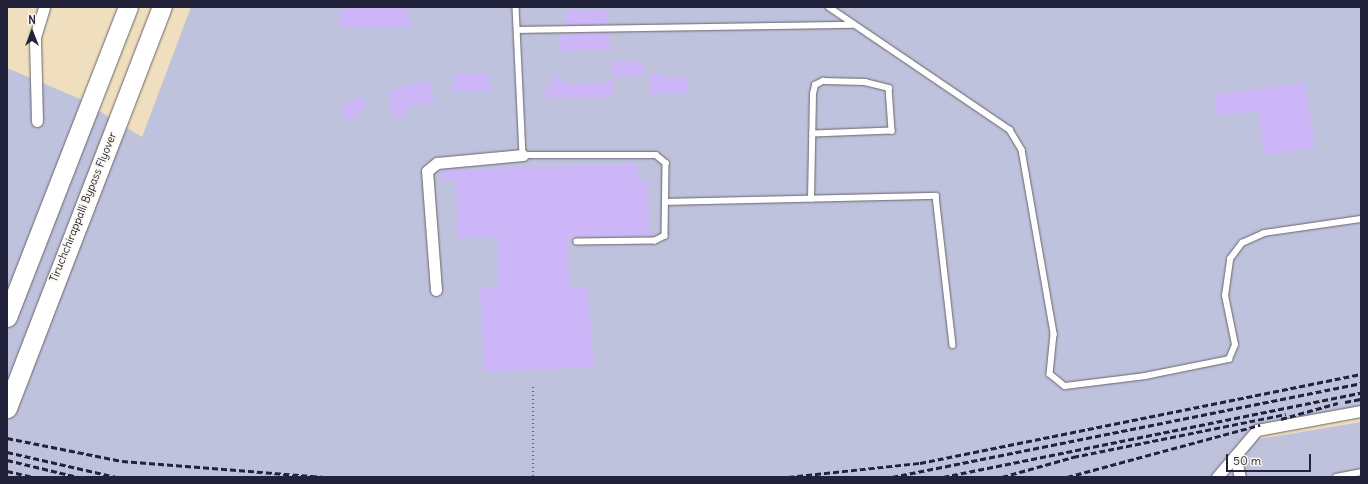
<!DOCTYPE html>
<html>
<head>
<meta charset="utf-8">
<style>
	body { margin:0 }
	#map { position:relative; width:1368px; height:484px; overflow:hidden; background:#efdfbe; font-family:Delius,sans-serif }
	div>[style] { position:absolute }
	.industrial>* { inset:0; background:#bfc2dd }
	.building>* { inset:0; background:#ccb6f8 }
	.path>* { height:2px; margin-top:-1px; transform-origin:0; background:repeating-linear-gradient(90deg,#6a6469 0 1px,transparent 0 4px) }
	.roads { filter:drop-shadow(0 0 1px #6a6469) drop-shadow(0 0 1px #6a6469) }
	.service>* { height:5.5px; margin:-2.75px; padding:0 2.75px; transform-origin:2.75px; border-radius:2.75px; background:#fff }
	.minor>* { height:11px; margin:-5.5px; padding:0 5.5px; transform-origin:5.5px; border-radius:5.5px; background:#fff }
	.trunk>* { height:19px; margin:-9.5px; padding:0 9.5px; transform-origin:9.5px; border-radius:9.5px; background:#fff }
	.rail>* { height:3px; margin-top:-1.5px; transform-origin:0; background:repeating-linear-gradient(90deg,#22223b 0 6px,transparent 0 9px) }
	span { translate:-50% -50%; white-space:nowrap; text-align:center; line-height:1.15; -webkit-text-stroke:3px #fbf7ec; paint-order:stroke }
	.street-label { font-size:11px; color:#22223b }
	.frame { position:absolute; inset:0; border:8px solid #22223b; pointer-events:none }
	.north { position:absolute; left:12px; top:12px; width:40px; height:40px; -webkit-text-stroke:3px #fbf7ec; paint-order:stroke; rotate:0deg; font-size:11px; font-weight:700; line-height:16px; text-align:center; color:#22223b }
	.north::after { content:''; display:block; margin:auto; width:14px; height:18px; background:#22223b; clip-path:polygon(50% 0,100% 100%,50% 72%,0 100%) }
	.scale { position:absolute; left:1226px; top:454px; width:85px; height:18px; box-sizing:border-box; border:2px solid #22223b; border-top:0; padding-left:5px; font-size:12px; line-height:14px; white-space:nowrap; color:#22223b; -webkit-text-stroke:3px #fbf7ec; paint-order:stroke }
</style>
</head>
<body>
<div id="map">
	<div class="industrial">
		<i style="clip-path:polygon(191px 7px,1361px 7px,1361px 408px,1261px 426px,1259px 439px,1361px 422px,1361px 477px,7px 477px,7px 68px,78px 98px,142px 137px)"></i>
	</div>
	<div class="building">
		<i style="clip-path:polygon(367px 7px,409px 9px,410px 27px,341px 28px,340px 10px)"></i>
		<i style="clip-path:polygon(607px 9px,608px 24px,566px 25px,565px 11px)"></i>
		<i style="clip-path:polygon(608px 33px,611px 49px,560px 51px,560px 36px,567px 34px)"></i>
		<i style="clip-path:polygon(612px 61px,643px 62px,643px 76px,613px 77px)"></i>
		<i style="clip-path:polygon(454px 73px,489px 73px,489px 91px,454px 92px)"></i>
		<i style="clip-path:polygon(649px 73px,662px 73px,661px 78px,688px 77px,688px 93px,649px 94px)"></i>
		<i style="clip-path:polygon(553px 76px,563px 77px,563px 84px,613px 82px,614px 97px,545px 98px,545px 85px,552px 85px)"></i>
		<i style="clip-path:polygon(430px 80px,435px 102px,405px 109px,406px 115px,394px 118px,387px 91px)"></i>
		<i style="clip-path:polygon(1304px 82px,1315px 147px,1265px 156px,1258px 111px,1216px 115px,1214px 95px)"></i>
		<i style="clip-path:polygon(363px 97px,367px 108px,358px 111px,360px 116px,346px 121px,340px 106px)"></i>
		<i style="clip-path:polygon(638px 164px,638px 181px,648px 180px,649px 236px,568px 237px,569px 288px,588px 288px,594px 367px,484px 372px,480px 287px,498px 287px,497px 237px,457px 238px,456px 180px,442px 180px,442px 170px)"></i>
	</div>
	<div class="path">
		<i style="left:533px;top:387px;width:90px;rotate:90deg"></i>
	</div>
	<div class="roads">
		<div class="service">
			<i style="left:516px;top:7px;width:148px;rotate:87.3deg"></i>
			<i style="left:523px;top:155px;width:133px"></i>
			<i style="left:656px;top:155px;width:13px;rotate:39deg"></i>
			<i style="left:666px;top:163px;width:73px;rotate:90.8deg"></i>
			<i style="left:665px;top:236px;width:11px;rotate:153deg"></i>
			<i style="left:655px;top:241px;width:78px;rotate:179.3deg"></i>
			<i style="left:829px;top:7px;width:219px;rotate:34.2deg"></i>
			<i style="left:1010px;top:130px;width:23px;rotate:59deg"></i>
			<i style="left:1022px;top:150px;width:187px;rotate:80.1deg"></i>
			<i style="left:1054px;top:334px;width:40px;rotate:95.7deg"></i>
			<i style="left:1050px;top:374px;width:19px;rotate:39deg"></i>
			<i style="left:1065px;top:386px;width:81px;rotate:-7.1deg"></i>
			<i style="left:1145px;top:376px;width:86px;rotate:-11.4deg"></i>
			<i style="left:1229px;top:359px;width:15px;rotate:-67deg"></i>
			<i style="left:1235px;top:345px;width:50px;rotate:-101.5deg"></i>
			<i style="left:1225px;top:296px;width:37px;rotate:-82deg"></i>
			<i style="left:1230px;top:259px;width:20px;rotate:-53deg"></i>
			<i style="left:1242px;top:243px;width:24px;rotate:-24deg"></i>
			<i style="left:1264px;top:233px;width:98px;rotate:-8.2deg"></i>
			<i style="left:517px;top:30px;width:335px;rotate:-0.9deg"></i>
			<i style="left:811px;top:199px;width:105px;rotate:-88.9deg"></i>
			<i style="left:813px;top:94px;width:9px;rotate:-77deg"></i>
			<i style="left:815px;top:85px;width:9px;rotate:-27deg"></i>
			<i style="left:823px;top:81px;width:42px;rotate:1.4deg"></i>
			<i style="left:865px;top:82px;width:25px;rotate:14deg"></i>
			<i style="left:889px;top:88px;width:43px;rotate:86deg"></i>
			<i style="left:892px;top:131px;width:79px;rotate:177.8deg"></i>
			<i style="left:665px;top:202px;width:271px;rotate:-1.3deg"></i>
			<i style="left:936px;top:196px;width:150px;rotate:83.5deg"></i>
			<i style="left:1336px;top:477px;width:25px;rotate:-11deg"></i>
		</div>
		<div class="minor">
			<i style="left:37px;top:121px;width:84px;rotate:-91.4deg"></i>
			<i style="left:35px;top:37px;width:31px;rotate:-73deg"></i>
			<i style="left:436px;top:290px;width:119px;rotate:-94.3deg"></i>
			<i style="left:427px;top:171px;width:13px;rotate:-39deg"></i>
			<i style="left:437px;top:163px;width:86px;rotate:-5.3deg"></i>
			<i style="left:1235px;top:456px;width:22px;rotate:77deg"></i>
			<i style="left:1217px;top:477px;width:62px;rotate:-49.6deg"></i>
			<i style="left:1257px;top:430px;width:106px;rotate:-10.4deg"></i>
		</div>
		<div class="trunk">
			<i style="left:7px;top:317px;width:333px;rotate:-68.7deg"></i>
			<i style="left:7px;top:408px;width:430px;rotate:-68.9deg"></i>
		</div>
	</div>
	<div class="rail">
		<i style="left:1345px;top:402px;width:16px;rotate:-11deg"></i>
		<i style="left:1281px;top:419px;width:59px;rotate:-15.7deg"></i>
		<i style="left:7px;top:438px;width:117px;rotate:11.3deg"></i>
		<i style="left:122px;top:461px;width:206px;rotate:4.5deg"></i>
		<i style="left:7px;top:452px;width:112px;rotate:12.9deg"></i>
		<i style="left:7px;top:460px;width:73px;rotate:13.5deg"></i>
		<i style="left:7px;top:471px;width:28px;rotate:13deg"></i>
		<i style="left:788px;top:477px;width:133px;rotate:-6.1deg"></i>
		<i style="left:920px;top:463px;width:450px;rotate:-11.4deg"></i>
		<i style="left:892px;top:477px;width:478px;rotate:-11.3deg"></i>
		<i style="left:943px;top:477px;width:426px;rotate:-11.4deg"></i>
		<i style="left:1002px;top:477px;width:74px;rotate:-15.7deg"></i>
		<i style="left:1073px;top:457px;width:217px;rotate:-11.4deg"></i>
		<i style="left:1067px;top:477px;width:200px;rotate:-15.1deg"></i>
	</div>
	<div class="street-label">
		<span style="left:83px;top:207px;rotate:-68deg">Tiruchchirappalli Bypass Flyover</span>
	</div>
	<div class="frame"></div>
	<div class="north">N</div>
	<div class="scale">50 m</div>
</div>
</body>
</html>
